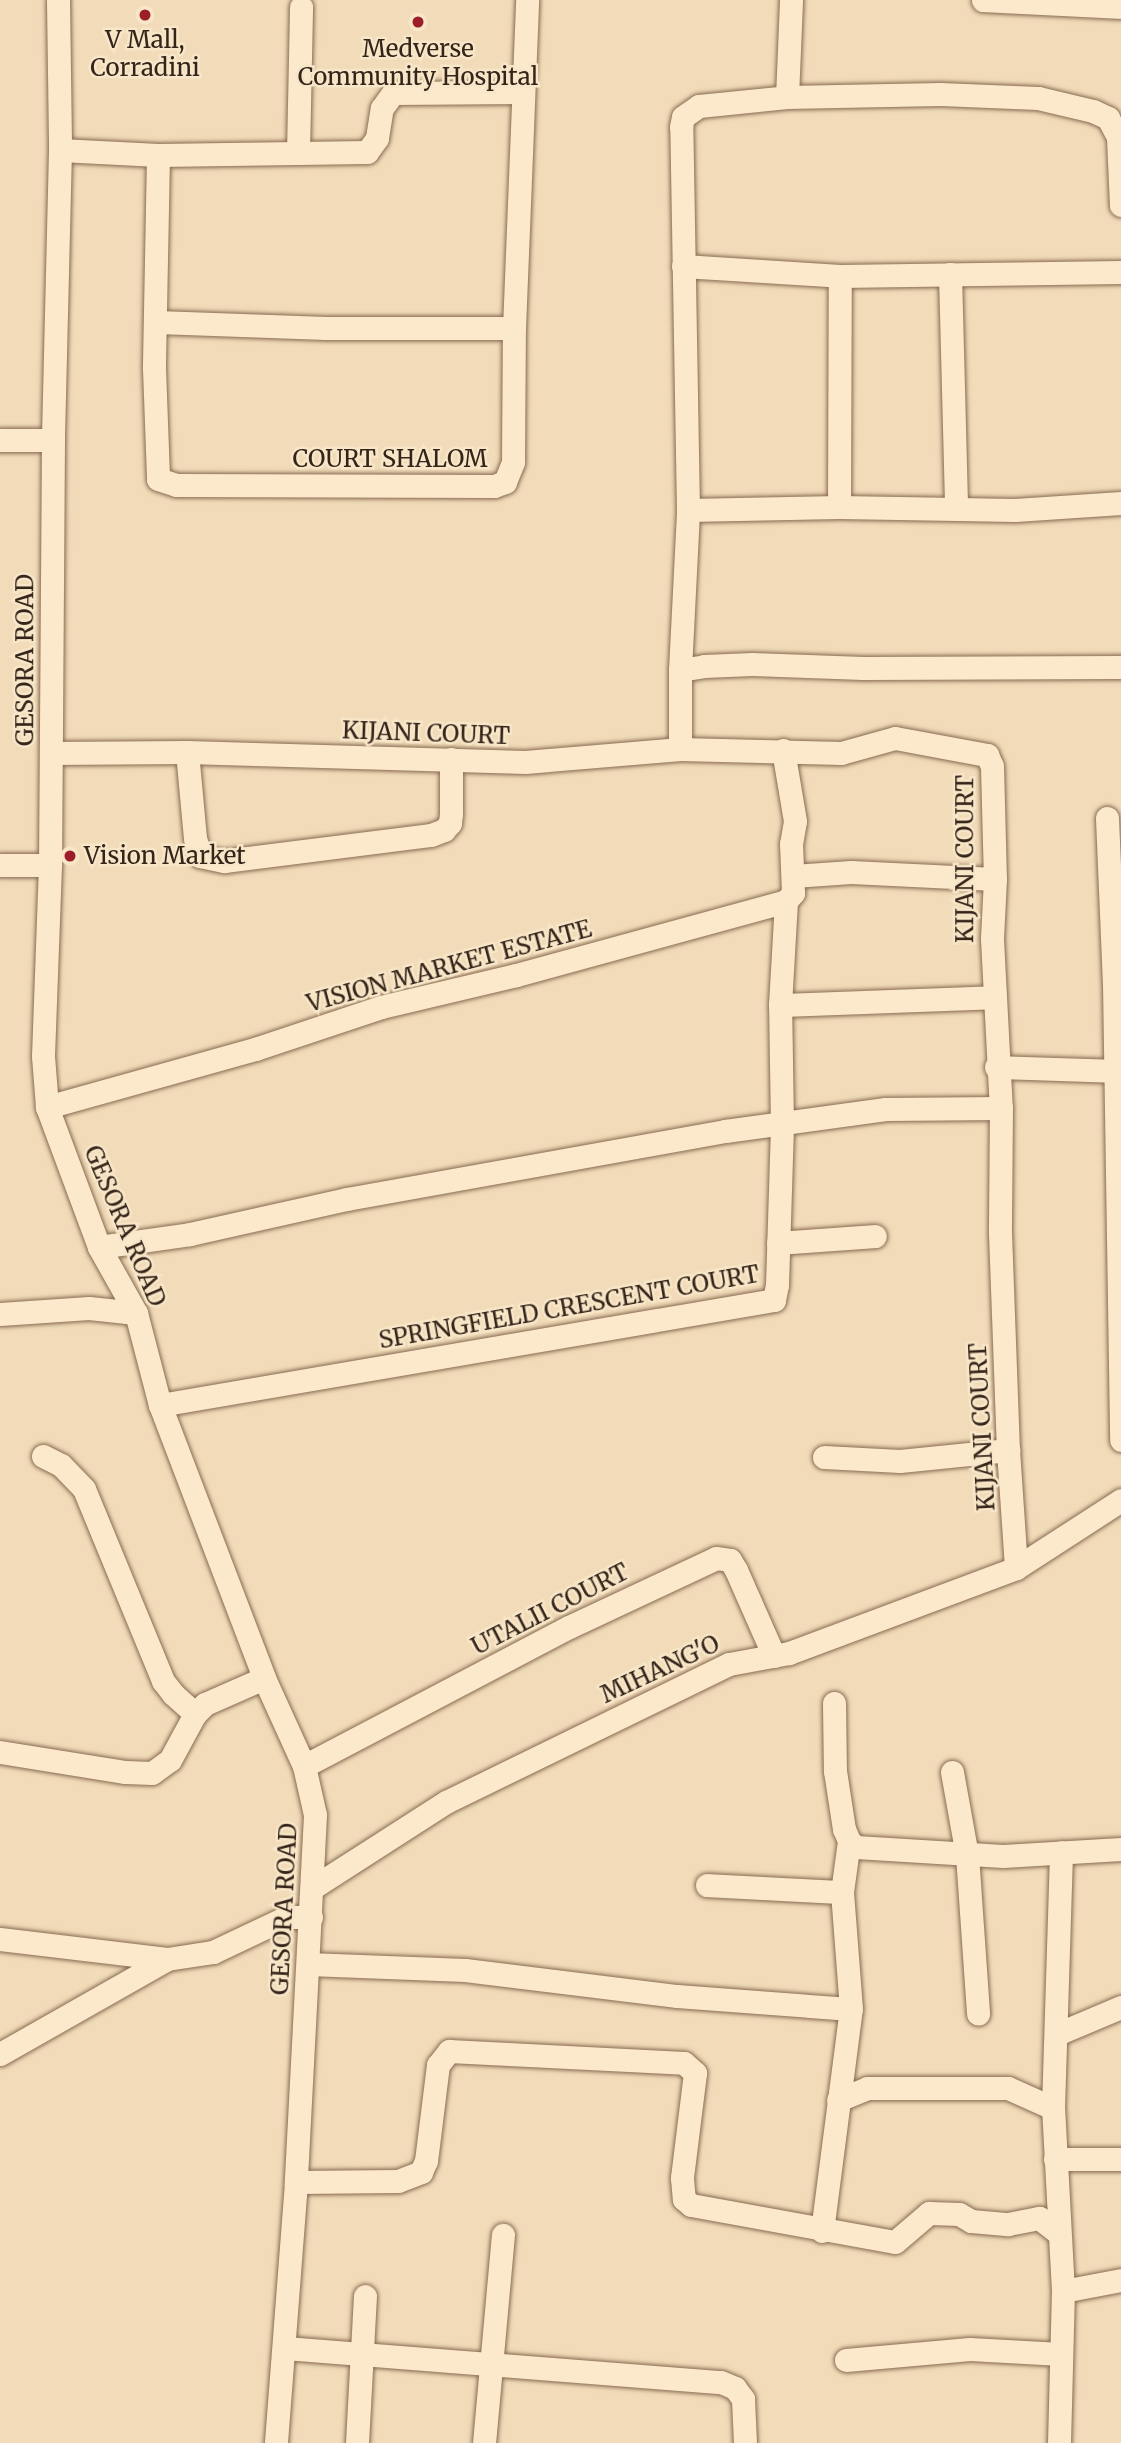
<!DOCTYPE html>
<html>
<head>
<meta charset="utf-8">
<style>
	body { margin:0 }
	#map { position:relative; width:1121px; height:2443px; overflow:hidden; background:#f1dbb8; font-family:Merriweather,serif }
	div>[style] { position:absolute }
	.roads { filter:drop-shadow(0 0 2px #886b52) drop-shadow(0 0 2px #886b52) }
	.street>* { height:23px; margin:-11.5px; padding:0 11.5px; transform-origin:11.5px; border-radius:11.5px; background:#fce9cc }
	.dots>* { width:19px; height:19px; translate:-50% -50%; box-sizing:border-box; border:4px solid #f8e6c8; border-radius:50% }
	span { translate:-50% -50%; white-space:nowrap; text-align:center; line-height:1.15; -webkit-text-stroke:5px #f8e6c8; paint-order:stroke }
	.poi-label { font-size:24px; color:#352419 }
	.left { translate:0 -50%; text-align:left }
	.street-label { font-size:24px; color:#352419 }
</style>
</head>
<body>
<div id="map">
	<div class="roads">
		<div class="street">
			<i style="left:58px;top:0;width:150px;rotate:89.2deg"></i>
			<i style="left:60px;top:150px;width:290px;rotate:91.4deg"></i>
			<i style="left:53px;top:440px;width:425px;rotate:90.4deg"></i>
			<i style="left:50px;top:865px;width:191px;rotate:92.1deg"></i>
			<i style="left:43px;top:1056px;width:51px;rotate:85.5deg"></i>
			<i style="left:47px;top:1107px;width:149px;rotate:69.6deg"></i>
			<i style="left:99px;top:1247px;width:76px;rotate:60.7deg"></i>
			<i style="left:136px;top:1313px;width:95px;rotate:75.4deg"></i>
			<i style="left:160px;top:1405px;width:292px;rotate:69.1deg"></i>
			<i style="left:264px;top:1678px;width:97px;rotate:65.6deg"></i>
			<i style="left:304px;top:1766px;width:50px;rotate:77.3deg"></i>
			<i style="left:315px;top:1815px;width:367px;rotate:93deg"></i>
			<i style="left:296px;top:2182px;width:262px;rotate:94.4deg"></i>
			<i style="left:983px;top:0;width:138px;rotate:2.9deg"></i>
			<i style="left:787px;top:97px;width:97px;rotate:-87.6deg"></i>
			<i style="left:60px;top:150px;width:98px;rotate:2.9deg"></i>
			<i style="left:158px;top:155px;width:209px;rotate:-0.8deg"></i>
			<i style="left:367px;top:152px;width:17px;rotate:-54deg"></i>
			<i style="left:377px;top:138px;width:30px;rotate:-81deg"></i>
			<i style="left:382px;top:108px;width:19px;rotate:-54deg"></i>
			<i style="left:393px;top:93px;width:130px;rotate:-0.4deg"></i>
			<i style="left:298px;top:153px;width:146px;rotate:-88.8deg"></i>
			<i style="left:158px;top:155px;width:213px;rotate:91.1deg"></i>
			<i style="left:154px;top:368px;width:111px;rotate:87.9deg"></i>
			<i style="left:158px;top:479px;width:19px;rotate:18deg"></i>
			<i style="left:176px;top:485px;width:318px;rotate:0.2deg"></i>
			<i style="left:494px;top:486px;width:12px;rotate:-20deg"></i>
			<i style="left:505px;top:482px;width:22px;rotate:-68deg"></i>
			<i style="left:513px;top:462px;width:134px;rotate:-89.6deg"></i>
			<i style="left:514px;top:328px;width:328px;rotate:-87.7deg"></i>
			<i style="left:683px;top:266px;width:157px;rotate:3.6deg"></i>
			<i style="left:840px;top:276px;width:281px;rotate:-0.8deg"></i>
			<i style="left:950px;top:274px;width:234px;rotate:88.5deg"></i>
			<i style="left:157px;top:322px;width:169px;rotate:2deg"></i>
			<i style="left:326px;top:328px;width:188px"></i>
			<i style="left:0;top:440px;width:53px"></i>
			<i style="left:839px;top:507px;width:231px;rotate:-89.8deg"></i>
			<i style="left:688px;top:510px;width:151px;rotate:-1.1deg"></i>
			<i style="left:839px;top:507px;width:176px;rotate:1deg"></i>
			<i style="left:1015px;top:510px;width:106px;rotate:-3.8deg"></i>
			<i style="left:680px;top:670px;width:24px;rotate:-9deg"></i>
			<i style="left:704px;top:666px;width:48px;rotate:-2.4deg"></i>
			<i style="left:752px;top:664px;width:111px;rotate:2.1deg"></i>
			<i style="left:863px;top:668px;width:258px;rotate:-0.2deg"></i>
			<i style="left:680px;top:749px;width:79px;rotate:-90deg"></i>
			<i style="left:680px;top:670px;width:160px;rotate:-87.1deg"></i>
			<i style="left:688px;top:510px;width:383px;rotate:-91deg"></i>
			<i style="left:681px;top:127px;width:10px;rotate:-79deg"></i>
			<i style="left:683px;top:117px;width:19px;rotate:-35deg"></i>
			<i style="left:699px;top:106px;width:88px;rotate:-5.8deg"></i>
			<i style="left:787px;top:97px;width:153px;rotate:-1.1deg"></i>
			<i style="left:940px;top:94px;width:98px;rotate:2.3deg"></i>
			<i style="left:1038px;top:98px;width:57px;rotate:13.3deg"></i>
			<i style="left:1093px;top:111px;width:17px;rotate:25deg"></i>
			<i style="left:1108px;top:118px;width:21px;rotate:62deg"></i>
			<i style="left:1118px;top:137px;width:68px;rotate:87.5deg"></i>
			<i style="left:187px;top:752px;width:86px;rotate:84.7deg"></i>
			<i style="left:195px;top:838px;width:19px;rotate:74deg"></i>
			<i style="left:200px;top:856px;width:25px;rotate:12deg"></i>
			<i style="left:224px;top:861px;width:209px;rotate:-7.2deg"></i>
			<i style="left:431px;top:835px;width:14px;rotate:-21deg"></i>
			<i style="left:444px;top:830px;width:9px;rotate:-49deg"></i>
			<i style="left:450px;top:823px;width:10px;rotate:-84deg"></i>
			<i style="left:451px;top:813px;width:54px;rotate:-90deg"></i>
			<i style="left:51px;top:753px;width:136px;rotate:-0.4deg"></i>
			<i style="left:187px;top:752px;width:338px;rotate:1.7deg"></i>
			<i style="left:525px;top:762px;width:156px;rotate:-4.8deg"></i>
			<i style="left:680px;top:749px;width:161px;rotate:1.4deg"></i>
			<i style="left:841px;top:753px;width:56px;rotate:-15.5deg"></i>
			<i style="left:895px;top:738px;width:94px;rotate:10.5deg"></i>
			<i style="left:987px;top:755px;width:12px;rotate:66deg"></i>
			<i style="left:992px;top:766px;width:113px;rotate:88.5deg"></i>
			<i style="left:995px;top:879px;width:60px;rotate:92.9deg"></i>
			<i style="left:992px;top:939px;width:169px;rotate:87deg"></i>
			<i style="left:1001px;top:1108px;width:125px;rotate:90.5deg"></i>
			<i style="left:1000px;top:1233px;width:217px;rotate:87.9deg"></i>
			<i style="left:1008px;top:1450px;width:118px;rotate:86.1deg"></i>
			<i style="left:1107px;top:818px;width:165px;rotate:87.6deg"></i>
			<i style="left:1114px;top:983px;width:457px;rotate:89.1deg"></i>
			<i style="left:0;top:865px;width:50px"></i>
			<i style="left:793px;top:876px;width:58px;rotate:-3.9deg"></i>
			<i style="left:851px;top:872px;width:144px;rotate:2.8deg"></i>
			<i style="left:780px;top:1005px;width:215px;rotate:-2.1deg"></i>
			<i style="left:996px;top:1067px;width:119px;rotate:1.9deg"></i>
			<i style="left:47px;top:1107px;width:216px;rotate:-15.6deg"></i>
			<i style="left:255px;top:1049px;width:133px;rotate:-18.4deg"></i>
			<i style="left:381px;top:1007px;width:139px;rotate:-13.3deg"></i>
			<i style="left:516px;top:975px;width:280px;rotate:-15.3deg"></i>
			<i style="left:778px;top:1243px;width:97px;rotate:-4.1deg"></i>
			<i style="left:99px;top:1247px;width:92px;rotate:-8.1deg"></i>
			<i style="left:190px;top:1234px;width:161px;rotate:-12.6deg"></i>
			<i style="left:347px;top:1199px;width:384px;rotate:-10.2deg"></i>
			<i style="left:725px;top:1131px;width:162px;rotate:-7.8deg"></i>
			<i style="left:885px;top:1109px;width:116px;rotate:-0.5deg"></i>
			<i style="left:0;top:1314px;width:89px;rotate:-3.9deg"></i>
			<i style="left:89px;top:1308px;width:47px;rotate:6.1deg"></i>
			<i style="left:160px;top:1405px;width:623px;rotate:-9.7deg"></i>
			<i style="left:774px;top:1300px;width:15px;rotate:-79deg"></i>
			<i style="left:777px;top:1285px;width:159px;rotate:-88.2deg"></i>
			<i style="left:782px;top:1126px;width:121px;rotate:-90.9deg"></i>
			<i style="left:780px;top:1005px;width:104px;rotate:-86.7deg"></i>
			<i style="left:786px;top:901px;width:11px;rotate:-49deg"></i>
			<i style="left:793px;top:893px;width:49px;rotate:-92.3deg"></i>
			<i style="left:791px;top:844px;width:23px;rotate:-80deg"></i>
			<i style="left:795px;top:821px;width:72px;rotate:-99.6deg"></i>
			<i style="left:43px;top:1456px;width:20px;rotate:27deg"></i>
			<i style="left:61px;top:1465px;width:33px;rotate:46deg"></i>
			<i style="left:84px;top:1489px;width:208px;rotate:67.6deg"></i>
			<i style="left:163px;top:1681px;width:16px;rotate:52deg"></i>
			<i style="left:173px;top:1694px;width:30px;rotate:42deg"></i>
			<i style="left:824px;top:1457px;width:76px;rotate:3deg"></i>
			<i style="left:900px;top:1461px;width:109px;rotate:-5.8deg"></i>
			<i style="left:834px;top:1703px;width:68px;rotate:89.2deg"></i>
			<i style="left:835px;top:1771px;width:59px;rotate:81.2deg"></i>
			<i style="left:844px;top:1829px;width:13px;rotate:67deg"></i>
			<i style="left:849px;top:1841px;width:9px;rotate:41deg"></i>
			<i style="left:856px;top:1847px;width:147px;rotate:3.5deg"></i>
			<i style="left:1003px;top:1856px;width:118px;rotate:-3.4deg"></i>
			<i style="left:0;top:1752px;width:127px;rotate:9.1deg"></i>
			<i style="left:125px;top:1772px;width:27px;rotate:2deg"></i>
			<i style="left:152px;top:1773px;width:22px;rotate:-36deg"></i>
			<i style="left:170px;top:1760px;width:52px;rotate:-61.5deg"></i>
			<i style="left:195px;top:1714px;width:14px;rotate:-45deg"></i>
			<i style="left:205px;top:1704px;width:64px;rotate:-23.8deg"></i>
			<i style="left:304px;top:1766px;width:299px;rotate:-27.7deg"></i>
			<i style="left:569px;top:1627px;width:162px;rotate:-25.1deg"></i>
			<i style="left:716px;top:1558px;width:14px;rotate:8deg"></i>
			<i style="left:730px;top:1560px;width:12px;rotate:59deg"></i>
			<i style="left:736px;top:1570px;width:94px;rotate:66.2deg"></i>
			<i style="left:952px;top:1772px;width:84px;rotate:79.8deg"></i>
			<i style="left:967px;top:1855px;width:159px;rotate:86deg"></i>
			<i style="left:707px;top:1885px;width:135px;rotate:3deg"></i>
			<i style="left:312px;top:1888px;width:159px;rotate:-32.7deg"></i>
			<i style="left:446px;top:1802px;width:315px;rotate:-26deg"></i>
			<i style="left:729px;top:1664px;width:61px;rotate:-10.4deg"></i>
			<i style="left:789px;top:1653px;width:242px;rotate:-20.5deg"></i>
			<i style="left:1016px;top:1568px;width:125px;rotate:-32.9deg"></i>
			<i style="left:0;top:1939px;width:168px;rotate:6.8deg"></i>
			<i style="left:167px;top:1959px;width:47px;rotate:-8.7deg"></i>
			<i style="left:213px;top:1952px;width:82px;rotate:-25.3deg"></i>
			<i style="left:287px;top:1917px;width:24px"></i>
			<i style="left:308px;top:1964px;width:157px;rotate:2.2deg"></i>
			<i style="left:465px;top:1970px;width:214px;rotate:7deg"></i>
			<i style="left:677px;top:1996px;width:174px;rotate:4.3deg"></i>
			<i style="left:1057px;top:2034px;width:69px;rotate:-22.9deg"></i>
			<i style="left:0;top:2054px;width:192px;rotate:-29.6deg"></i>
			<i style="left:838px;top:2100px;width:31px;rotate:-22deg"></i>
			<i style="left:867px;top:2088px;width:141px"></i>
			<i style="left:1008px;top:2088px;width:49px;rotate:24deg"></i>
			<i style="left:1055px;top:2159px;width:66px"></i>
			<i style="left:296px;top:2182px;width:102px;rotate:-0.6deg"></i>
			<i style="left:398px;top:2181px;width:25px;rotate:-21deg"></i>
			<i style="left:421px;top:2172px;width:12px;rotate:-66deg"></i>
			<i style="left:426px;top:2161px;width:97px;rotate:-82.9deg"></i>
			<i style="left:438px;top:2065px;width:18px;rotate:-52deg"></i>
			<i style="left:449px;top:2051px;width:235px;rotate:2.9deg"></i>
			<i style="left:684px;top:2063px;width:15px;rotate:42deg"></i>
			<i style="left:695px;top:2073px;width:106px;rotate:97.1deg"></i>
			<i style="left:682px;top:2178px;width:21px;rotate:85deg"></i>
			<i style="left:684px;top:2199px;width:9px;rotate:41deg"></i>
			<i style="left:691px;top:2205px;width:207px;rotate:10.3deg"></i>
			<i style="left:895px;top:2242px;width:45px;rotate:-40.5deg"></i>
			<i style="left:929px;top:2213px;width:30px;rotate:2deg"></i>
			<i style="left:959px;top:2214px;width:14px;rotate:30deg"></i>
			<i style="left:971px;top:2221px;width:37px;rotate:5deg"></i>
			<i style="left:1008px;top:2224px;width:32px;rotate:-11deg"></i>
			<i style="left:1039px;top:2218px;width:24px;rotate:38deg"></i>
			<i style="left:822px;top:2231px;width:224px;rotate:-82.6deg"></i>
			<i style="left:851px;top:2009px;width:117px;rotate:-94.4deg"></i>
			<i style="left:842px;top:1892px;width:51px;rotate:-82.2deg"></i>
			<i style="left:1063px;top:2291px;width:59px;rotate:-10.7deg"></i>
			<i style="left:285px;top:2348px;width:437px;rotate:4.5deg"></i>
			<i style="left:721px;top:2382px;width:15px;rotate:23deg"></i>
			<i style="left:735px;top:2388px;width:14px;rotate:54deg"></i>
			<i style="left:743px;top:2399px;width:44px;rotate:87.4deg"></i>
			<i style="left:846px;top:2360px;width:124px;rotate:-5.1deg"></i>
			<i style="left:970px;top:2349px;width:91px;rotate:3.1deg"></i>
			<i style="left:357px;top:2443px;width:147px;rotate:-86.9deg"></i>
			<i style="left:484px;top:2443px;width:209px;rotate:-84.8deg"></i>
			<i style="left:1059px;top:2443px;width:152px;rotate:-88.5deg"></i>
			<i style="left:1063px;top:2291px;width:183px;rotate:-93.1deg"></i>
			<i style="left:1053px;top:2108px;width:256px;rotate:-88.2deg"></i>
		</div>
	</div>
	<div class="dots">
		<i style="left:145px;top:15px;background:#9c1e29"></i>
		<i style="left:418px;top:22px;background:#9c1e29"></i>
		<i style="left:70px;top:856px;background:#9c1e29"></i>
	</div>
	<div class="poi-label">
		<span style="left:145px;top:54px">V Mall,<br>Corradini</span>
		<span style="left:418px;top:63px">Medverse<br>Community Hospital</span>
		<span class="left" style="left:84px;top:856px">Vision Market</span>
	</div>
	<div class="street-label">
		<span style="left:390px;top:459px">COURT SHALOM</span>
		<span style="left:25px;top:660px;rotate:-90deg">GESORA ROAD</span>
		<span style="left:426px;top:733px;rotate:2deg">KIJANI COURT</span>
		<span style="left:965px;top:859px;rotate:-90deg">KIJANI COURT</span>
		<span style="left:449px;top:966px;rotate:-15deg">VISION MARKET ESTATE</span>
		<span style="left:125px;top:1226px;rotate:67deg">GESORA ROAD</span>
		<span style="left:569px;top:1307px;rotate:-10deg">SPRINGFIELD CRESCENT COURT</span>
		<span style="left:982px;top:1427px;rotate:-93deg">KIJANI COURT</span>
		<span style="left:550px;top:1609px;rotate:-27deg">UTALII COURT</span>
		<span style="left:660px;top:1669px;rotate:-25deg">MIHANG'O</span>
		<span style="left:284px;top:1909px;rotate:-87deg">GESORA ROAD</span>
	</div>
</div>
</body>
</html>
